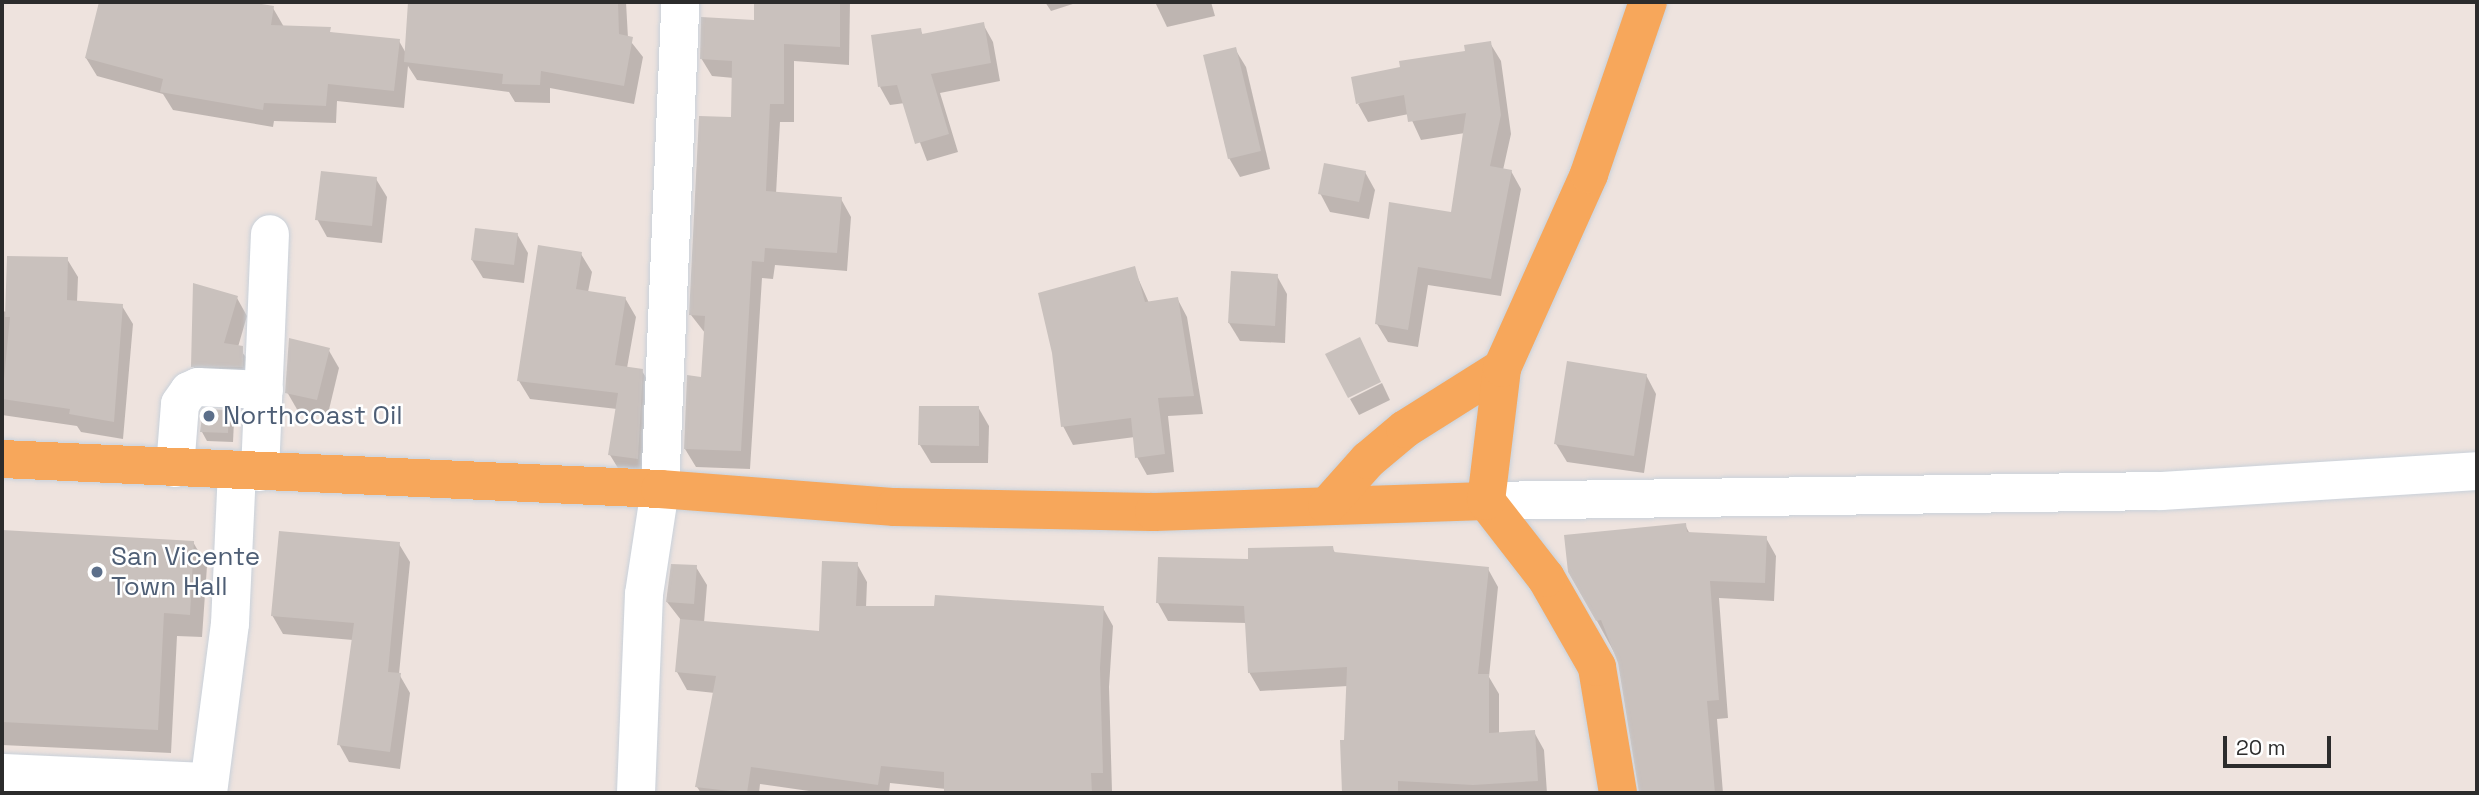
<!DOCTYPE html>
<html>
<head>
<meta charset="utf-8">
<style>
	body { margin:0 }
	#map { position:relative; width:2479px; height:795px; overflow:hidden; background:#eee3de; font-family:"Space Grotesk",sans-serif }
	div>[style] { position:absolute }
	.shadow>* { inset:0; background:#0003 }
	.building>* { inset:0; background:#c9c1bd }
	.roads { filter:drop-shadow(0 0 2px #c9d1da) drop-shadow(0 0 2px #c9d1da) }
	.minor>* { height:38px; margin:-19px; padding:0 19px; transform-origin:19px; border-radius:19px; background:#fff }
	.major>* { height:38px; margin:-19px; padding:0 19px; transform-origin:19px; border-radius:19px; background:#f7a75b }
	.dots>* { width:19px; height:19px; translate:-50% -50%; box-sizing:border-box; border:4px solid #fff; border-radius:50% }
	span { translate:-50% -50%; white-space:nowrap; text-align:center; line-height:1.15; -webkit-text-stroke:5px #fff; paint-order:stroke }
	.service-label { font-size:26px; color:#4e5e75 }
	.left { translate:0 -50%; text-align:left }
	.frame { position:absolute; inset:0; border:4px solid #2c2c2c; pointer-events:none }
	.scale { position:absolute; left:2223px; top:736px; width:108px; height:32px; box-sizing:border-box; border:4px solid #2c2c2c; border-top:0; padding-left:9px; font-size:21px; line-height:24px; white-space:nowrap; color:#2c2c2c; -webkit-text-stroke:5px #fff; paint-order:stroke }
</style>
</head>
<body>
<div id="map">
	<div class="shadow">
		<i style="clip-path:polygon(101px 2px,241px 2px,273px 8px,284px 27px,399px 41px,407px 55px,410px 2px,626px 2px,628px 38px,643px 57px,634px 104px,550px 88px,550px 103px,515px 102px,509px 92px,417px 80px,408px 66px,404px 108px,337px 101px,336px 123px,274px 121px,273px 127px,173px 110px,163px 94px,97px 76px,86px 58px)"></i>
		<i style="clip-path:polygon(756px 2px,850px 2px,849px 65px,794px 61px,794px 122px,780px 122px,776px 194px,841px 199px,851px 217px,847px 271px,775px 265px,773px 279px,762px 278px,750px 469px,696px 467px,685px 449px,702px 379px,705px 333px,691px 315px,733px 119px,734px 78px,712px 76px,701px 58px,755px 22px)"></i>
		<i style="clip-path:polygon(1045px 2px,1079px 2px,1051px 11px)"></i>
		<i style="clip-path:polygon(1155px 2px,1211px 2px,1215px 16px,1167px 27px)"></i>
		<i style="clip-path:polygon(983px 24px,993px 42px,1000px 81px,940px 93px,958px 152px,927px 161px,905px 103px,890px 105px,880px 87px,920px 30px,923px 35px)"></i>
		<i style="clip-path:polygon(1490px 43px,1501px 61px,1511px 134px,1503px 170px,1511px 171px,1521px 189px,1501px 296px,1428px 285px,1418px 347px,1388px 342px,1377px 324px,1452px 214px,1465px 133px,1421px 140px,1409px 114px,1368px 122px,1358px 104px)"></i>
		<i style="clip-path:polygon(1235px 49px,1246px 67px,1270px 169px,1240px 177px,1229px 158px)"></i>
		<i style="clip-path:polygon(1365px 172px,1375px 190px,1369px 219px,1330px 212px,1320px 193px)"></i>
		<i style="clip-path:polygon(376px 179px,387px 197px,382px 243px,327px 237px,317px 219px)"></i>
		<i style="clip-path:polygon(517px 234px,528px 253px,524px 283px,483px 278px,472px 260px)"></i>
		<i style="clip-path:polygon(581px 254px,592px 272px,588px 292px,625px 298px,636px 317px,627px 368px,642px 371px,653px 389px,647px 477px,621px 473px,610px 455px,617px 409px,530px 399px,519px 381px)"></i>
		<i style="clip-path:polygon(67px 259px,78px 277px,77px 302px,122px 306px,133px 324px,123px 439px,81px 432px,77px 426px,2px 415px,2px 311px,7px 312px)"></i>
		<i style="clip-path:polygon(1134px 269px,1149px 303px,1177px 298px,1187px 317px,1203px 414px,1168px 416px,1174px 472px,1147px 475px,1137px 457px,1135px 437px,1073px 445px,1063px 426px,1054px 352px)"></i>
		<i style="clip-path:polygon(1277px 276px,1287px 294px,1285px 343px,1240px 341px,1229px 323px)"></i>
		<i style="clip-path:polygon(237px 298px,247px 316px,238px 347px,253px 366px,252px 385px,203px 384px,193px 366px)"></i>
		<i style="clip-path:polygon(328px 349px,339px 368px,327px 418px,298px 411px,287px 392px)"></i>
		<i style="clip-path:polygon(1646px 375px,1656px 394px,1644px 473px,1567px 462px,1556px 444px)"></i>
		<i style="clip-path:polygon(1382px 383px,1390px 400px,1359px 415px,1350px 399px)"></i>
		<i style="clip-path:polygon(978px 407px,989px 426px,988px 463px,931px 463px,920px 445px)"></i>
		<i style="clip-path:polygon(228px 412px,234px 421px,233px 442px,207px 441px,202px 432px)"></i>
		<i style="clip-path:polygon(1685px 525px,1690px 534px,1766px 538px,1776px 556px,1774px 601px,1719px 598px,1728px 718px,1717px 719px,1723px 793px,1641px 793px,1620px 663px,1570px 572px)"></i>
		<i style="clip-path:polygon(2px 532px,193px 542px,207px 566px,202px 637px,177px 636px,171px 753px,2px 745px)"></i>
		<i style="clip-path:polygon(399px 544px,410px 562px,399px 674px,410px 693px,400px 769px,349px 762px,339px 744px,353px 640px,283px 634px,272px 615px)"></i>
		<i style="clip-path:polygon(1332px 548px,1336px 554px,1488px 569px,1498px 587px,1489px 677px,1499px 694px,1499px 734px,1534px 732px,1544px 750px,1547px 793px,1344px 793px,1342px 742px,1346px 742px,1348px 686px,1260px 691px,1249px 672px,1246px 623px,1168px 621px,1158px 603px,1250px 561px)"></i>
		<i style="clip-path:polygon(857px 564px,867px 582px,866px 608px,1103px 608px,1113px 626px,1109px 687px,1112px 791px,946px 793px,946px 789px,890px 783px,889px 793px,823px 793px,760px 784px,759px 793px,701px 793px,697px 787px,715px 693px,687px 690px,677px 672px,681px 620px,667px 602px,696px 567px,707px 585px,704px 623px,820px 633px)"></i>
	</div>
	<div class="building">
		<i style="clip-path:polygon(99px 2px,250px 2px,274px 6px,271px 25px,331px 27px,330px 32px,400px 39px,394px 91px,328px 84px,326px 106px,264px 103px,263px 110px,160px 92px,163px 79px,85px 58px)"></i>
		<i style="clip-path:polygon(408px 2px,618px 2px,619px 34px,633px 37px,624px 86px,541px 71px,540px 85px,502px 84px,503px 74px,404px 62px)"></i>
		<i style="clip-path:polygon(754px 2px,840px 2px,840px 47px,784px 44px,784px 104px,770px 104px,766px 191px,842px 197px,837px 253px,765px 248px,764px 262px,752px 261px,741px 451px,684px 449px,687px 375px,701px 377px,705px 316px,689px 315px,699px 116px,731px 117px,732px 61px,700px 59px,701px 17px,754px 20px)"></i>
		<i style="clip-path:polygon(984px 22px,991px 63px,931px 74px,949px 134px,915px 144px,897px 85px,878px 87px,871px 35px,921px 28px,922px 34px)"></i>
		<i style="clip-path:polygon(1491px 41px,1501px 115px,1490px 166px,1512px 170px,1491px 279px,1418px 267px,1408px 330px,1375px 324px,1389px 202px,1451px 212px,1466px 113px,1408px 122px,1404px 95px,1356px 104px,1351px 77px,1400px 67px,1399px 61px,1465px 51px,1464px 45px)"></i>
		<i style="clip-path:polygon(1236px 47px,1261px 151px,1228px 159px,1203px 55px)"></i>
		<i style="clip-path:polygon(1324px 163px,1366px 171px,1359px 202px,1318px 194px)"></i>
		<i style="clip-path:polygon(321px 171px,377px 177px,372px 226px,315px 220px)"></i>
		<i style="clip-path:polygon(475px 228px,518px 233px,514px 265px,471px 260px)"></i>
		<i style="clip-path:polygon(538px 245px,582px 252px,576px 289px,626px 297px,615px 365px,643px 369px,638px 459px,608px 455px,618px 393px,517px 381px)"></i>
		<i style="clip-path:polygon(7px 256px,68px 257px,67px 300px,123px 304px,114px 422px,69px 414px,70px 409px,2px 399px,10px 317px,5px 317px)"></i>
		<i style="clip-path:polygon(1135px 266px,1145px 302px,1178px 297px,1194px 396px,1158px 398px,1165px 454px,1135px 458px,1131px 418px,1061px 427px,1052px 353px,1038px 293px)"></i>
		<i style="clip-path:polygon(1231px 271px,1278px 274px,1275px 326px,1228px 323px)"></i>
		<i style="clip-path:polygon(193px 283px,238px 296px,224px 343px,243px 346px,243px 367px,191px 367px)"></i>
		<i style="clip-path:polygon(1360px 337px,1381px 382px,1348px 398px,1325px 354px)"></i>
		<i style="clip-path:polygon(289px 338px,330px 348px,317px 400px,285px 393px)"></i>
		<i style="clip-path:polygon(1567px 361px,1647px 374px,1634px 456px,1554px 444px)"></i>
		<i style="clip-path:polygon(919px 406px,979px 406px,979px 446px,918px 445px)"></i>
		<i style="clip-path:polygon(203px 409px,229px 410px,228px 433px,200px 432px)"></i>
		<i style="clip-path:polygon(1686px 523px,1687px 532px,1767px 536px,1765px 583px,1710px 581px,1719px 700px,1707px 701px,1715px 793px,1639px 793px,1618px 663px,1601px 620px,1596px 621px,1568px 572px,1564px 535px)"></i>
		<i style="clip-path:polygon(2px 530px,194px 541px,190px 615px,164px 613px,158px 730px,2px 722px)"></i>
		<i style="clip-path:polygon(279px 531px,400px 542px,388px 672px,401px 673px,390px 752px,337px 745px,354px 623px,271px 616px)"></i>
		<i style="clip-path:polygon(1333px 546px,1334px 552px,1489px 567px,1478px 674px,1489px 674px,1489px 733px,1535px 730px,1538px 781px,1473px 785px,1398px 781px,1398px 793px,1342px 793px,1340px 740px,1344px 740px,1347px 667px,1248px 673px,1244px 606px,1156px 603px,1158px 557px,1248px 559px,1248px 548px)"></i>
		<i style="clip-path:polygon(822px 561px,858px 562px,856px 606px,934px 606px,935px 595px,1104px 606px,1100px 668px,1103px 773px,1091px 773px,1092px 793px,944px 793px,944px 772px,881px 766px,878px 785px,751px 767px,747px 793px,695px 787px,716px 676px,675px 672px,680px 619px,819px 631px)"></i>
		<i style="clip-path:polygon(671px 564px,697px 565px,694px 604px,666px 602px)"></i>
	</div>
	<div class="roads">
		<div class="minor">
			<i style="left:175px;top:468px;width:64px;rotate:-85.5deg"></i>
			<i style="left:180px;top:404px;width:16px;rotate:-55deg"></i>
			<i style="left:189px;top:391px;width:10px;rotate:-24deg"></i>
			<i style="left:198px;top:387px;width:66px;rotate:2.6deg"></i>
			<i style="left:260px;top:472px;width:238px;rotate:-87.6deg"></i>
			<i style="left:1486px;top:501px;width:675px;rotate:-0.85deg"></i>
			<i style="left:2161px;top:491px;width:317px;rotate:-3.6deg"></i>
			<i style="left:2px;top:773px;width:207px;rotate:2.5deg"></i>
			<i style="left:208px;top:793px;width:170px;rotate:-82.6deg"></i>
			<i style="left:230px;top:624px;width:153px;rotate:-87.4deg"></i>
			<i style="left:636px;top:793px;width:199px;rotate:-87.7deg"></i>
			<i style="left:644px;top:594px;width:106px;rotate:-81.3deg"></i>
			<i style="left:660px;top:489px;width:487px;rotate:-87.6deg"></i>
		</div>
		<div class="major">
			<i style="left:2px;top:459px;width:659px;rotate:2.61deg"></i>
			<i style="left:660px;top:489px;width:236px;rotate:4.4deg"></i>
			<i style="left:895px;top:507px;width:259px;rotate:1.1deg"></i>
			<i style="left:1154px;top:512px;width:332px;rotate:-1.9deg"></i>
			<i style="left:1327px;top:506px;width:62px;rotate:-48.3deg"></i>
			<i style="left:1368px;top:460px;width:48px;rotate:-40deg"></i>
			<i style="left:1405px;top:429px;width:115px;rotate:-32.2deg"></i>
			<i style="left:1618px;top:793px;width:128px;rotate:-99.5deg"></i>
			<i style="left:1597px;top:667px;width:103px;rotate:-119.8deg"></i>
			<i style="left:1546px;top:578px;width:98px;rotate:-127.9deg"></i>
			<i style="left:1486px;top:501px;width:134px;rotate:-83.1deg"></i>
			<i style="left:1502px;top:368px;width:213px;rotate:-65.8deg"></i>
			<i style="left:1589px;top:174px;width:182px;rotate:-71.1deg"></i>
		</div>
	</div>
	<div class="dots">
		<i style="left:209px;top:416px;background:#5c6f8a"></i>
		<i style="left:97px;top:572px;background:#5c6f8a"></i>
	</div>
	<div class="service-label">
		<span class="left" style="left:223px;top:416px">Northcoast Oil</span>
		<span class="left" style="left:111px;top:572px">San Vicente<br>Town Hall</span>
	</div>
	<div class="frame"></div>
	<div class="scale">20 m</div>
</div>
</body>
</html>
